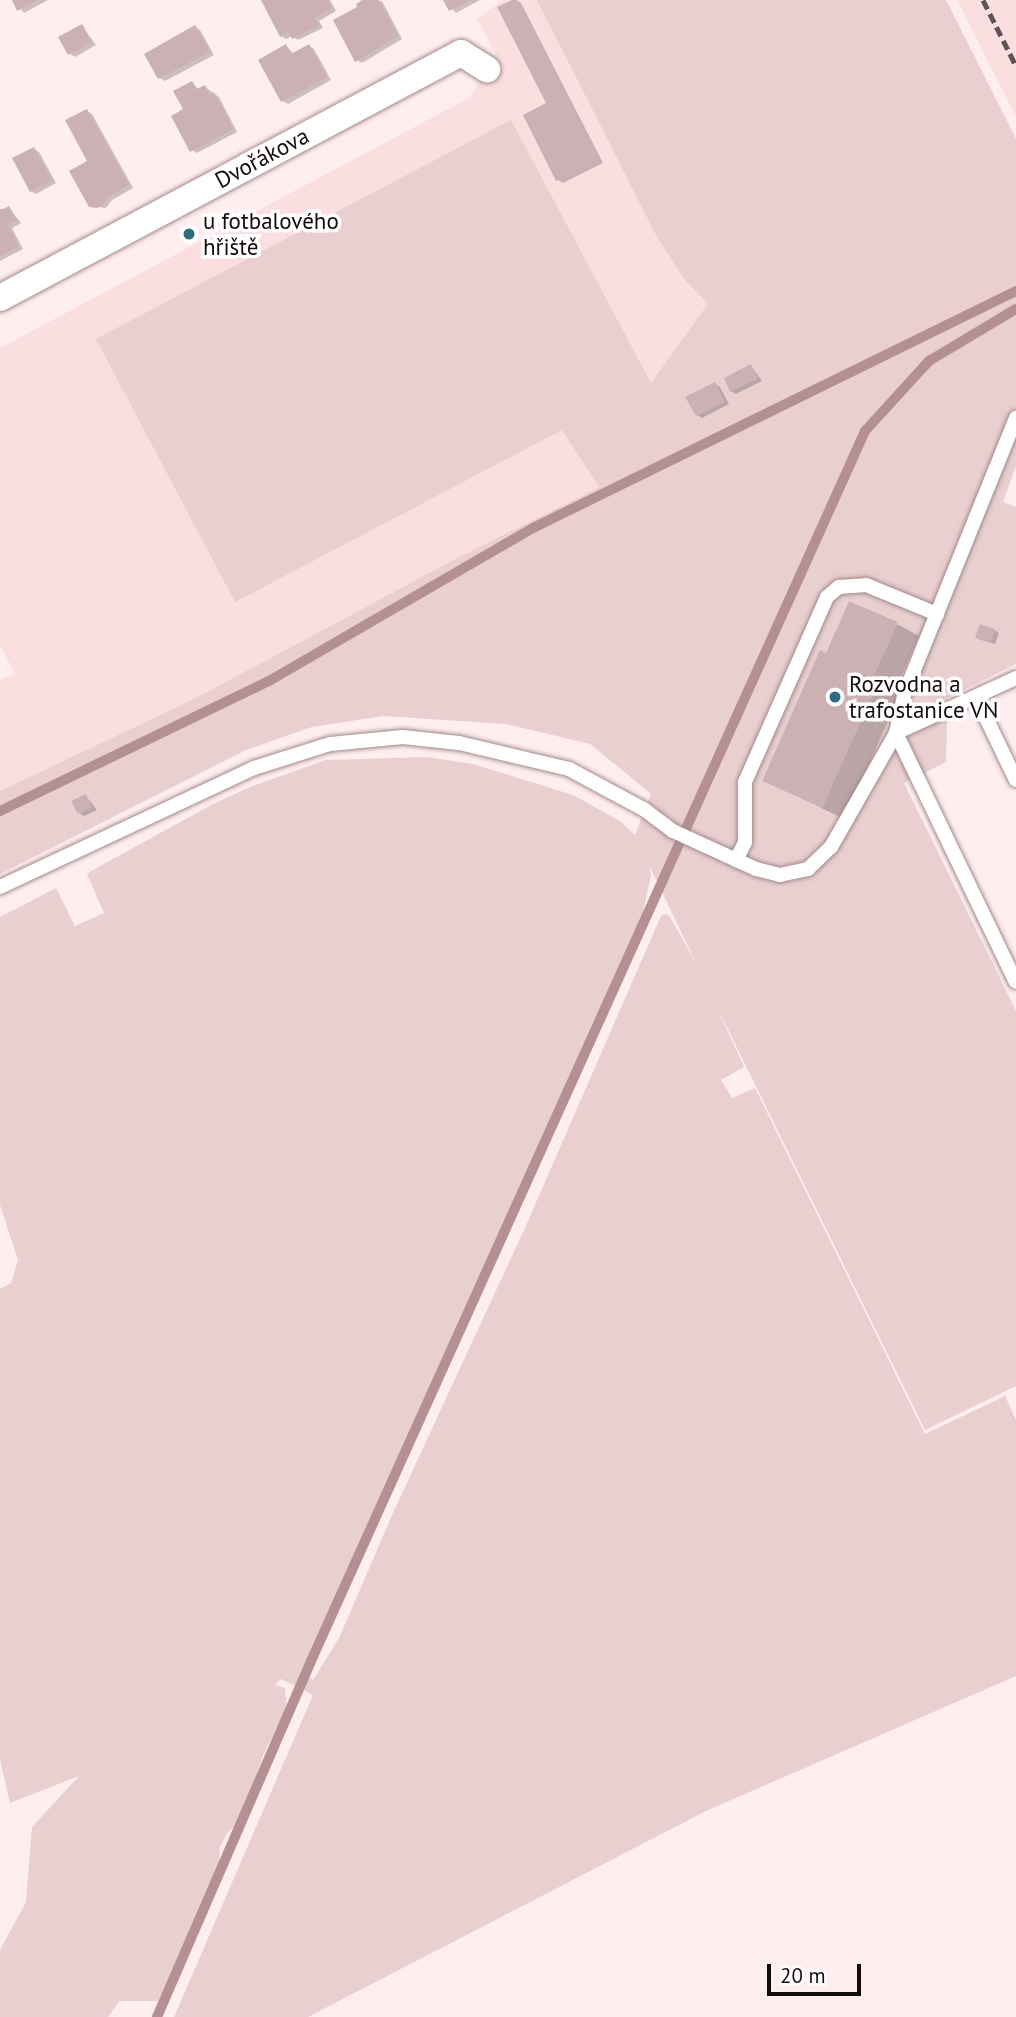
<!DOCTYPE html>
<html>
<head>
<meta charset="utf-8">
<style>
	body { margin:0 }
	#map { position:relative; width:1016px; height:2017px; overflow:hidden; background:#ffeeef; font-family:"PT Sans",sans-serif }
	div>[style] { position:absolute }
	.built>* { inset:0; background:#fbdedf }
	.green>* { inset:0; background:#e9cfd0 }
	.shadow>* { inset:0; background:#0003 }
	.stream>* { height:10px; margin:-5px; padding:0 5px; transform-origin:5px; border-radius:5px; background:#b49092 }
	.building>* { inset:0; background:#cbb1b3 }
	.roads { filter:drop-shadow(0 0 2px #a38a8b) drop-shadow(0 0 2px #a38a8b) }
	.service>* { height:14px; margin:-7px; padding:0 7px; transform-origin:7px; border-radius:7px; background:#fff }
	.minor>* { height:26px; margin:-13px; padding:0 13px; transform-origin:13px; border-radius:13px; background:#fff }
	.rail>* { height:5px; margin-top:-2.5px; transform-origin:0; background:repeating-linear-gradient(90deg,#5f5354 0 10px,transparent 0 15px) }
	.dots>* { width:19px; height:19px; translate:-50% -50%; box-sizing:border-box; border:4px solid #fff; border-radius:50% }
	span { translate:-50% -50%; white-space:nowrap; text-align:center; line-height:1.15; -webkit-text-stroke:7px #fff; paint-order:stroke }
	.street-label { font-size:23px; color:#140b0c }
	.poi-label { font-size:23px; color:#140b0c }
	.left { translate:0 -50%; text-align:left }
	.scale { position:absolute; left:767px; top:1964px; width:94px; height:32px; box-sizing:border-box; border:4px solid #140b0c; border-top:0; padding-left:9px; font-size:21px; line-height:24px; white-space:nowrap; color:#140b0c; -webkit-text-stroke:5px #fff; paint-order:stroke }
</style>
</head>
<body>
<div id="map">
	<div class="built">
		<i style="clip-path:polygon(503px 0,946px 0,1016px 139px,1010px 281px,459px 557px,196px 698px,0 791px,0 680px,15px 674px,0 645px,0 348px,469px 98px,496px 54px,477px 19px)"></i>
		<i style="clip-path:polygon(957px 0,1016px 0,1016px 117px)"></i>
	</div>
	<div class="green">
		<i style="clip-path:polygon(evenodd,537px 0,946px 0,1016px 139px,1016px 466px,1003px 502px,1016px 507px,1016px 664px,937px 703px,947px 722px,946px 762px,904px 783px,1016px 1011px,1016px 1386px,925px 1430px,715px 1003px,744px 1067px,721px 1080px,732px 1098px,755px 1088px,925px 1434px,1005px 1396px,1016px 1420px,1016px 1676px,706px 1811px,308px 2017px,174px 2017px,313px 1695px,281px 1679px,275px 1685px,285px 1688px,287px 1709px,263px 1755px,240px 1822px,227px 1833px,220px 1847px,219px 1863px,196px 1921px,158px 2001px,119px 2001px,108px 2017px,0 2017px,0 1950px,26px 1902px,32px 1827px,79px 1776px,10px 1803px,0 1759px,0 1289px,11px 1283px,18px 1260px,0 1205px,0 917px,56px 888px,75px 926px,104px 913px,87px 874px,91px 871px,213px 804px,255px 785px,326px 760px,427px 757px,473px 764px,573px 795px,620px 821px,635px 835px,651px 794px,590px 744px,506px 724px,383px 716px,312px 727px,246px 750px,0 874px,0 791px,196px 698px,459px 557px,599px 487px,562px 430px,235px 602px,96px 339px,511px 120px,651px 383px,708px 304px,684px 279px,657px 237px,537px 0,685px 397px,724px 402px,696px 416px,685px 397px,537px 0,849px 601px,898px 622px,874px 675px,880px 678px,822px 808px,762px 781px,820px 651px,826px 653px,849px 601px,537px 0,649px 865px,696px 963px,670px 917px,666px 914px,661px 916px,524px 1230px,393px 1513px,339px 1638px,313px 1680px,303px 1673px,437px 1383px,641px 922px,651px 875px,649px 865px)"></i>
	</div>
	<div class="shadow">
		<i style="clip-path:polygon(14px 0,48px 0,24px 13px)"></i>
		<i style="clip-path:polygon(263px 0,330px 0,336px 11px,319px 21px,323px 28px,298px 40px,292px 36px,286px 39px,281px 36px)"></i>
		<i style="clip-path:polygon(366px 0,382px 1px,402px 39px,362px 63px,357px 60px,360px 8px)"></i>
		<i style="clip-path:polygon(440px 0,480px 0,456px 13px,446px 1px)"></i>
		<i style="clip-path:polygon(516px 0,521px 3px,603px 163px,563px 183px,558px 180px,525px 116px,549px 104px)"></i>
		<i style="clip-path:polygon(82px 26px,96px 45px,75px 57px,70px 54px)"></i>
		<i style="clip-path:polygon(195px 27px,200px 30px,214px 55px,165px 81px,160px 78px,147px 55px)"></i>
		<i style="clip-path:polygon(286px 46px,294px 54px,309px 46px,314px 49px,331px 80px,288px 104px,283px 101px,261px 60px)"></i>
		<i style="clip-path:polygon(192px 83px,199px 90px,205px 87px,219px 97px,237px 132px,197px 153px,192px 150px,185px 110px)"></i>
		<i style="clip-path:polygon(87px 111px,92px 114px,133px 188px,112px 200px,106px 208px,90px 206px)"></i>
		<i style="clip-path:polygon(34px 149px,39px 152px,56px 183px,36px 194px,31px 191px)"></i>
		<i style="clip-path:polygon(9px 208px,21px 223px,12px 228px,23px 249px,0 261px,0 209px)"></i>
		<i style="clip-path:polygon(751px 366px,762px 381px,736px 394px,731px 391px)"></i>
		<i style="clip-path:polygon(715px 384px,720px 387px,729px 404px,702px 418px,697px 415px)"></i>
		<i style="clip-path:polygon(897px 624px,919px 636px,895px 689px,901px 692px,844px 819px,764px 780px,827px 655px)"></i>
		<i style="clip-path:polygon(994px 630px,999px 633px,995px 644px,982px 640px)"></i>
		<i style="clip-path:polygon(86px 796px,97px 810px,84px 816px,79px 813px)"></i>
	</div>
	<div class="stream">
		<i style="left:0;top:811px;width:299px;rotate:-25.8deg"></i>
		<i style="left:269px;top:681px;width:307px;rotate:-30.1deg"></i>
		<i style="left:535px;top:527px;width:536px;rotate:-26.13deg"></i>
		<i style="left:157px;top:2017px;width:388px;rotate:-66.6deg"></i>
		<i style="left:311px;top:1661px;width:1349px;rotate:-65.75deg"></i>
		<i style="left:865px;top:431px;width:95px;rotate:-47.6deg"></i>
		<i style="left:929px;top:361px;width:101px;rotate:-30.9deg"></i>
	</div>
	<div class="building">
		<i style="clip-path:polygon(12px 0,38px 0,17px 11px)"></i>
		<i style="clip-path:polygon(261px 0,328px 0,332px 8px,315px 18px,319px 25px,292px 39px,289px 32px,280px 37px)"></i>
		<i style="clip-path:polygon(362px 0,379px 0,398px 36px,355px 62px,333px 20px,357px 7px,356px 4px)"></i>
		<i style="clip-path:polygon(443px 0,471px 0,449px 11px)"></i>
		<i style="clip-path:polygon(512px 0,517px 0,599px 160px,556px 181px,523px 115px,546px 103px,497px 7px)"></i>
		<i style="clip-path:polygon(82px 24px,92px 42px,68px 55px,58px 37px)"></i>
		<i style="clip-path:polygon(195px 25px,210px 52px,158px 79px,144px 54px)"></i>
		<i style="clip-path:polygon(286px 44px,291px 54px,309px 44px,327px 77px,281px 102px,258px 60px)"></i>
		<i style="clip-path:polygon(192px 81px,197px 89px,205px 85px,210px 95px,214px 92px,233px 129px,190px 152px,171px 116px,183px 109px,173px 91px)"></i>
		<i style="clip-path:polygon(87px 109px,129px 185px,106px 198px,104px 204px,97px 208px,89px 207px,69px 171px,87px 161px,65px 120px)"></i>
		<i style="clip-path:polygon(34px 147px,52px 180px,30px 192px,12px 158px)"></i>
		<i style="clip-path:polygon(9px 206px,17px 220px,8px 225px,19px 246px,0 256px,0 211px)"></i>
		<i style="clip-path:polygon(751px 364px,758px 379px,730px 392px,724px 378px)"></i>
		<i style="clip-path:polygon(715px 382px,725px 402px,696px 416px,685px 397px)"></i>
		<i style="clip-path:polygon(849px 601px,898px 622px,874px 675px,880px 678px,822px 808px,762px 781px,820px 650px,826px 653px)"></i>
		<i style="clip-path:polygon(980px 624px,995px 629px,990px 643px,975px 638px)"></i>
		<i style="clip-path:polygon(86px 794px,92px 807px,78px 814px,71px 801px)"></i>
	</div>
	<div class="roads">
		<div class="service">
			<i style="left:1016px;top:678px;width:132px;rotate:155.4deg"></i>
			<i style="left:896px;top:733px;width:276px;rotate:64.3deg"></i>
			<i style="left:976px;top:697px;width:92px;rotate:64.3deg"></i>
			<i style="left:736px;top:860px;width:20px;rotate:-63deg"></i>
			<i style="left:745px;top:842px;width:60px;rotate:-90deg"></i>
			<i style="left:745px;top:782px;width:202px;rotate:-66.1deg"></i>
			<i style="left:827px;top:597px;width:16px;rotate:-40deg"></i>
			<i style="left:839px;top:587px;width:27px;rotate:-4deg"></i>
			<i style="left:866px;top:585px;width:77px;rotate:22.2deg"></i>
			<i style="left:0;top:887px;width:280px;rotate:-25.1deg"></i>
			<i style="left:254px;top:768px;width:80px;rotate:-17.5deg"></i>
			<i style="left:330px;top:744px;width:73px;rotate:-5.5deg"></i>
			<i style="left:403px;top:737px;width:56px;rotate:6.1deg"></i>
			<i style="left:459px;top:743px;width:113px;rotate:13.3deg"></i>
			<i style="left:569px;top:769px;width:86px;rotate:28.3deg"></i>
			<i style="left:645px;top:810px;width:35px;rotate:37deg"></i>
			<i style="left:673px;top:831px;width:91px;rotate:24.6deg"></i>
			<i style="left:756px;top:869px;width:25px;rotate:14deg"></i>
			<i style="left:780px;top:875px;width:29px;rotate:-12deg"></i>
			<i style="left:808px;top:869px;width:32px;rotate:-44deg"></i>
			<i style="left:831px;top:847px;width:131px;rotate:-60.3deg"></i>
			<i style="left:896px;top:733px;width:39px;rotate:-78deg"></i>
			<i style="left:904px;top:695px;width:299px;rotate:-68deg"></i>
		</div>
		<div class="minor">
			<i style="left:0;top:298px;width:522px;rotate:-27.99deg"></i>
			<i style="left:461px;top:53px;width:31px;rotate:32deg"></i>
		</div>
	</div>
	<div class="rail">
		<i style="left:983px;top:0;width:74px;rotate:63.4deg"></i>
	</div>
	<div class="dots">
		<i style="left:189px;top:234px;background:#2d6b81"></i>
		<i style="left:835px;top:697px;background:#2d6b81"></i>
	</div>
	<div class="street-label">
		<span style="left:262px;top:158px;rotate:-28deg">Dvořákova</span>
	</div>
	<div class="poi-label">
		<span class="left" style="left:203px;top:234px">u fotbalového<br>hřiště</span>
		<span class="left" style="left:849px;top:697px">Rozvodna a<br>trafostanice VN</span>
	</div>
	<div class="scale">20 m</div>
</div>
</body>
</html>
